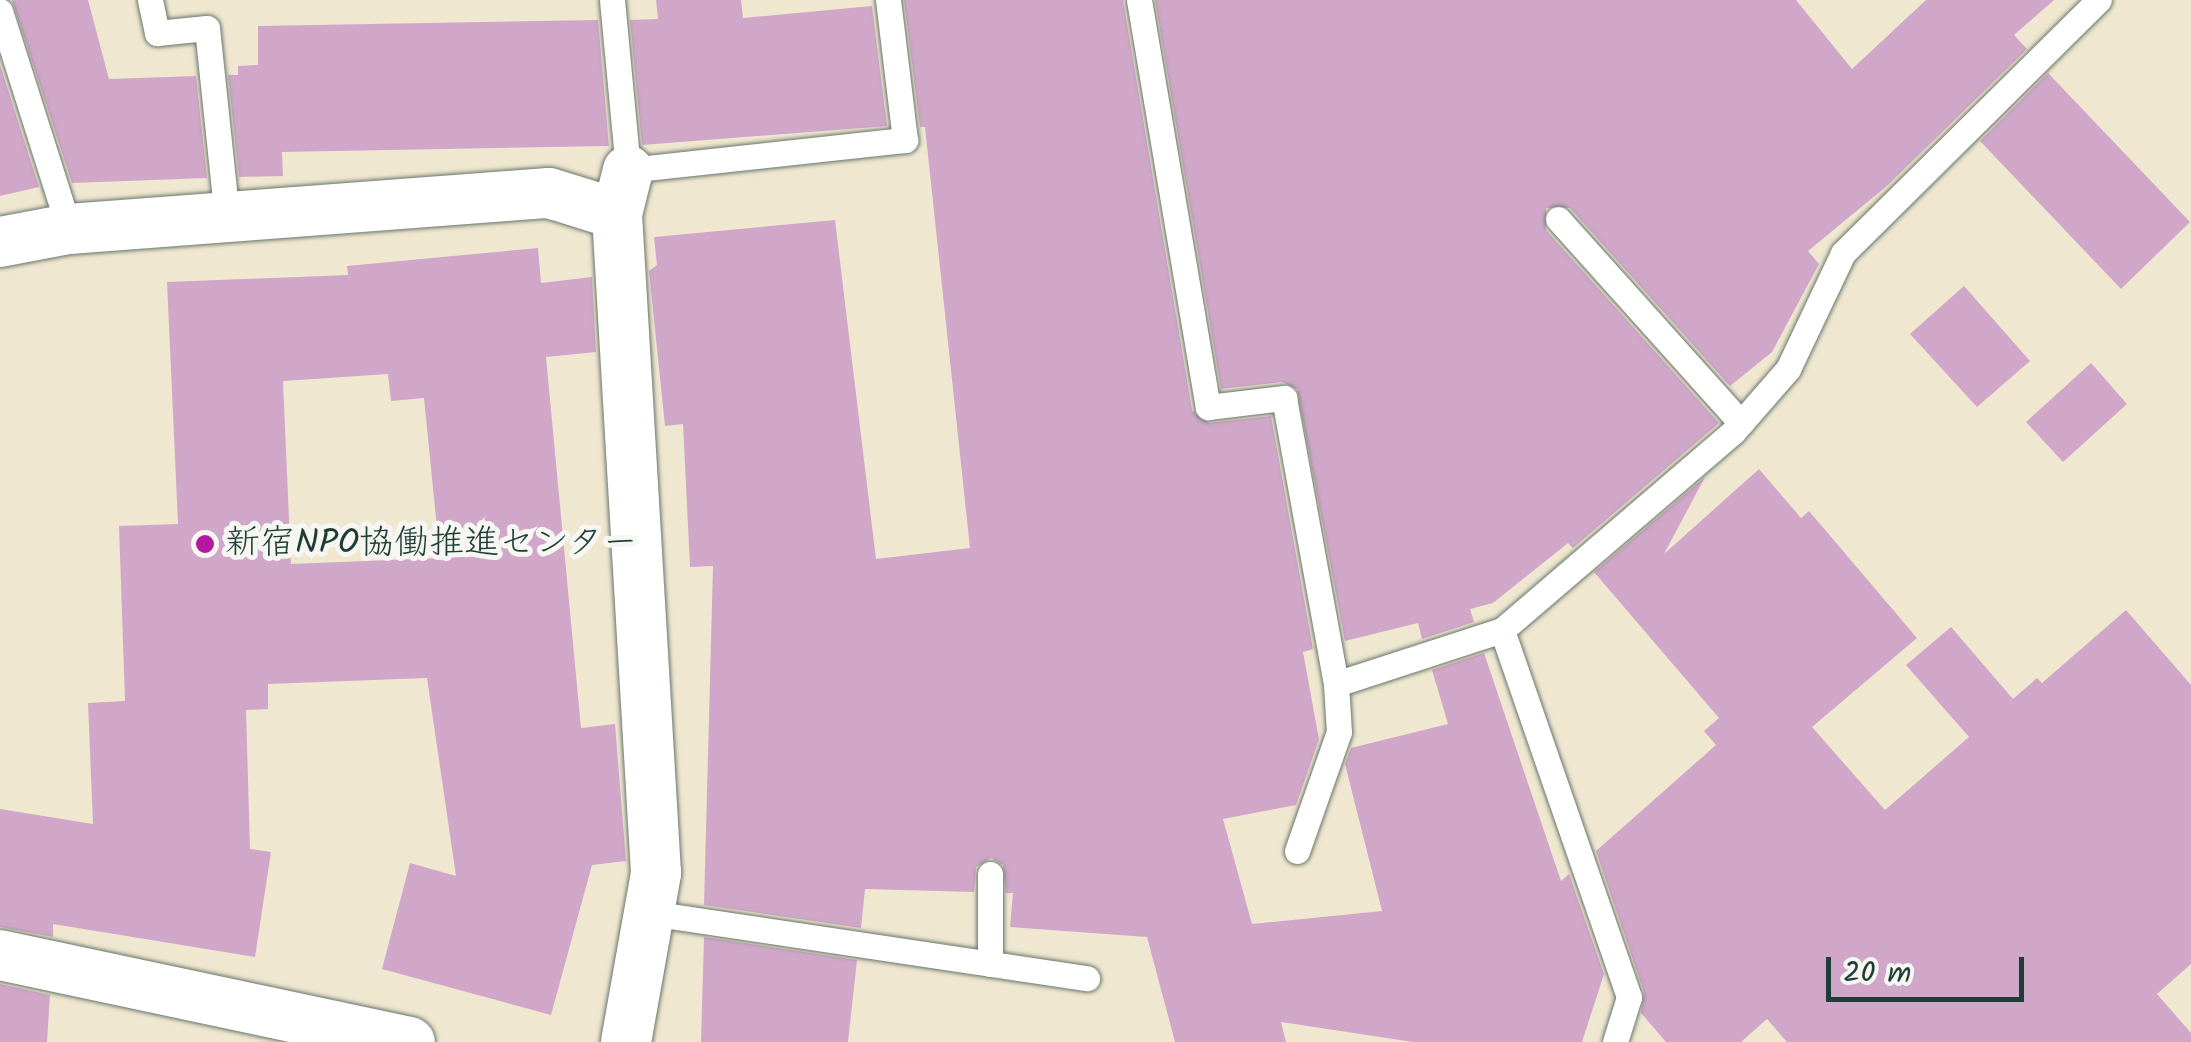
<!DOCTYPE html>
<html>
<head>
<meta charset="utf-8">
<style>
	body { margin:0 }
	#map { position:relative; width:2191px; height:1042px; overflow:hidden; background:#f0e7d1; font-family:Kalam,"Klee One",sans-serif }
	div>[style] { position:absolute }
	.building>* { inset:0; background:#d0a7c8 }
	.roads { filter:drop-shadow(0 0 2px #68786b) drop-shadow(0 0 2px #68786b) }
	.lane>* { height:25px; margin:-12.5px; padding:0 12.5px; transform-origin:12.5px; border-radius:12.5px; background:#fff }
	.street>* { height:50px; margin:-25px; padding:0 25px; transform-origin:25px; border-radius:25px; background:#fff }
	.dots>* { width:28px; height:28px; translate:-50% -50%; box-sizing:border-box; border:5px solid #f6f6f2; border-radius:50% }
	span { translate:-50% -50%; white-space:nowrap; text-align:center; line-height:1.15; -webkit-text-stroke:10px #f6f6f2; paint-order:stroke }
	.poi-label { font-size:35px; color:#1f3d34 }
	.left { translate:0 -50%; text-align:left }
	.scale { position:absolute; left:1826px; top:957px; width:198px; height:45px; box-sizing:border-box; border:5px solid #1f3d34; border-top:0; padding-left:12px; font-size:30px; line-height:35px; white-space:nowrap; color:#1f3d34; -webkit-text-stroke:8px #f6f6f2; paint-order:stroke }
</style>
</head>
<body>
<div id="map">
	<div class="building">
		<i style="clip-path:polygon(12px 0,88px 0,109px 79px,196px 76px,207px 178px,72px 183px)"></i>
		<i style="clip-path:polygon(656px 0,741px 0,743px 18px,872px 6px,887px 126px,642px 145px,630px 20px,658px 19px)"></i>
		<i style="clip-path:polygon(904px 0,1123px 0,1192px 410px,1209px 423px,1271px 416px,1313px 649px,1303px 652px,1319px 739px,1296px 805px,1223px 819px,1252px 924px,1382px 911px,1345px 764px,1351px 748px,1448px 724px,1432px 670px,1484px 653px,1561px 881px,1569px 874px,1604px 974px,1582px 1042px,1413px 1042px,1281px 1022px,1286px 1042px,1175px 1042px,1147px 937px,1010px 927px,1013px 893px,1006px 893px,1003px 865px,991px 858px,976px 867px,974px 892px,865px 889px,861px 928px,704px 905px,713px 566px,690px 567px,683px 424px,665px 426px,649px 271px,657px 265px,654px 237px,835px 220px,876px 559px,970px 548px,925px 127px,920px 127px)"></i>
		<i style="clip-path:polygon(1155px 0,1796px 0,1852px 69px,1926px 0,2054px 0,2014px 35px,2027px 49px,1888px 185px,1808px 251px,1819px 264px,1772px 352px,1730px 386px,1570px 208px,1546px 208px,1546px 230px,1719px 423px,1573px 548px,1568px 543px,1493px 603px,1470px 609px,1474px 622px,1422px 639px,1418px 623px,1345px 641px,1297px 389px,1282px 382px,1221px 389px)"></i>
		<i style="clip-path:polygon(598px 20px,609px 146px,282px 152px,283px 176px,239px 177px,228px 75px,238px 75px,238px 66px,258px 65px,258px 26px)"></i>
		<i style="clip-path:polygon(0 65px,39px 187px,0 196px)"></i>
		<i style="clip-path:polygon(2048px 73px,2190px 222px,2121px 289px,1980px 141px)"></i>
		<i style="clip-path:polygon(evenodd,538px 248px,541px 283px,592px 277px,596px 352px,546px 357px,581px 728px,615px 724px,626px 861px,592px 865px,551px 1015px,382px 969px,410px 863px,456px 876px,427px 678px,268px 684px,268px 709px,246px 710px,250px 849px,271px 852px,255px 957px,53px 924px,53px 937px,0 927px,0 809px,93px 824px,88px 703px,125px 701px,119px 526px,178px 524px,167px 282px,348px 275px,347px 266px,538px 248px,388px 374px,391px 401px,424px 398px,440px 558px,291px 564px,283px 381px,388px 374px)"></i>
		<i style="clip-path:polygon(1964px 286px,2030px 361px,1977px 407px,1910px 334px)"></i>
		<i style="clip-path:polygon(2091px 363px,2127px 404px,2063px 462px,2026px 422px)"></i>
		<i style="clip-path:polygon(1759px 469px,1801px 518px,1809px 511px,1917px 638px,1812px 727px,1885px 810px,1969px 737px,1906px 665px,1951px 627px,2013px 699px,2037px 678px,2042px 683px,2126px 610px,2191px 685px,2191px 964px,2157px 994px,2191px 1033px,2191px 1042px,1787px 1042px,1767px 1019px,1741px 1042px,1666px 1042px,1641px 1013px,1644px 992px,1596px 851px,1716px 745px,1704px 731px,1719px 718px,1594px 572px,1705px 477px,1664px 554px)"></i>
		<i style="clip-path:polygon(704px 937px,857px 960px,848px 1042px,701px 1042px)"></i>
		<i style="clip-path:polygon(0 984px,50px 995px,47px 1042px,0 1042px)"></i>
	</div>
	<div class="roads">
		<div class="lane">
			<i style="left:150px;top:0;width:34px;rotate:78deg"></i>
			<i style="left:157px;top:33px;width:50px;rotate:-5.7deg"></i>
			<i style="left:207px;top:28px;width:190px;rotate:84deg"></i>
			<i style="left:612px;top:0;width:171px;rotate:84.6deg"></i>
			<i style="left:628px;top:170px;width:279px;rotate:-6.2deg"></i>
			<i style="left:905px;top:140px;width:141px;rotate:-96.9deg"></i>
			<i style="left:1139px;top:0;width:413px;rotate:80.4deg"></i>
			<i style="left:1208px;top:407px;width:77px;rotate:-6.8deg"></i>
			<i style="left:1284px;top:398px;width:291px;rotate:79.7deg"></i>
			<i style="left:1336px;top:684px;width:175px;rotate:-18deg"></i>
			<i style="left:0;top:11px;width:229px;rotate:72.4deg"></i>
			<i style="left:1558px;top:219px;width:274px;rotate:48.1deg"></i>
			<i style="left:1297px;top:851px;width:126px;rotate:-70.6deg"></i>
			<i style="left:1339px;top:732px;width:48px;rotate:-93.6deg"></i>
			<i style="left:990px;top:874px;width:90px;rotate:90deg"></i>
			<i style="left:650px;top:913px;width:442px;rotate:8.5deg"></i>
			<i style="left:1615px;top:1042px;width:47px;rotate:-72.7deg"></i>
			<i style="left:1629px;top:997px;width:388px;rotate:-109.1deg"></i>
			<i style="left:1502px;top:630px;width:304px;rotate:-40.6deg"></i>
			<i style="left:1733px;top:432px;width:84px;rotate:-48.9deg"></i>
			<i style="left:1788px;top:369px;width:128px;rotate:-64.6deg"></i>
			<i style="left:1843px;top:253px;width:360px;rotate:-44.7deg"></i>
		</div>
		<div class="street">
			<i style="left:0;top:242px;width:70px;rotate:-10.7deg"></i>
			<i style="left:69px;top:229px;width:481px;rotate:-4.3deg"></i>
			<i style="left:549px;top:193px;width:71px;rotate:17.2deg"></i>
			<i style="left:0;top:955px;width:419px;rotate:12deg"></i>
			<i style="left:626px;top:1042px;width:172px;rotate:-79.9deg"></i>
			<i style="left:656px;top:873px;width:660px;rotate:-93.39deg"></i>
			<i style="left:617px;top:214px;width:45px;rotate:-76deg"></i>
		</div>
	</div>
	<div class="dots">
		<i style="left:205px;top:544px;background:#b5179e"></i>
	</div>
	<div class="poi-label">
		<span class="left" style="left:225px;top:544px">新宿NPO協働推進センター</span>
	</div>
	<div class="scale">20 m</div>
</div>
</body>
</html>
